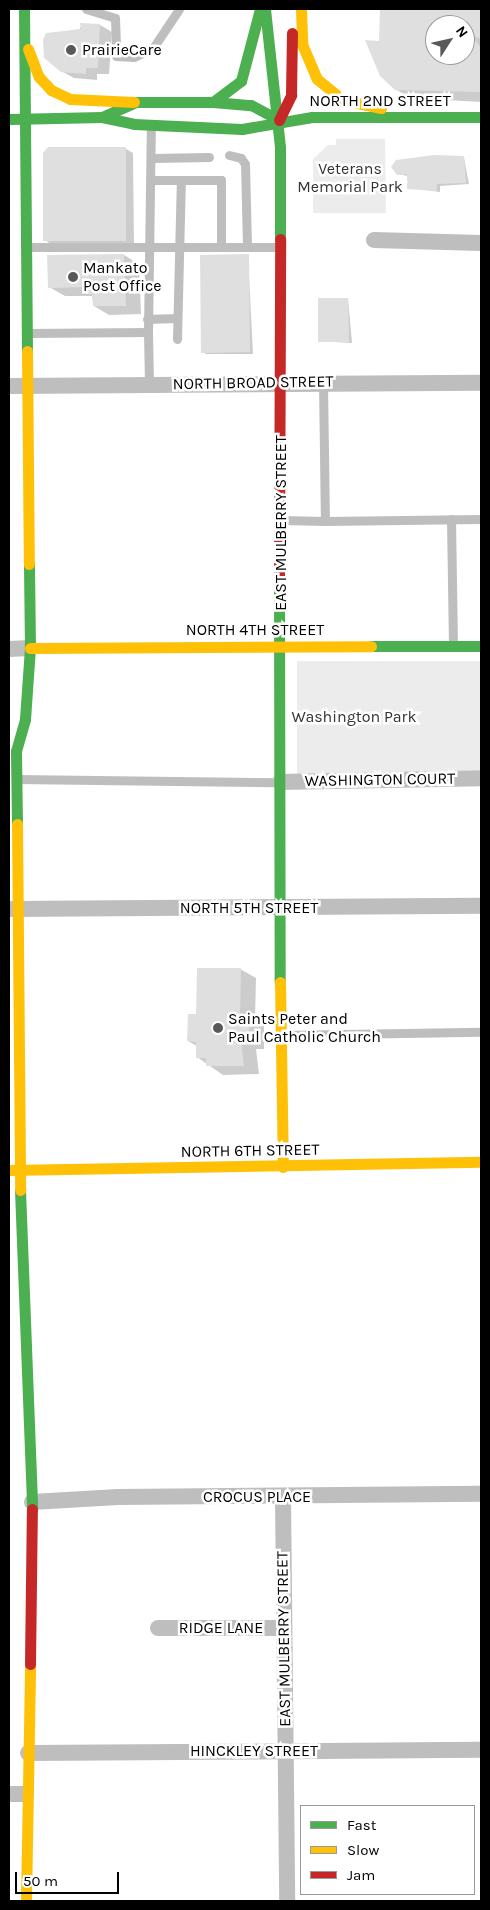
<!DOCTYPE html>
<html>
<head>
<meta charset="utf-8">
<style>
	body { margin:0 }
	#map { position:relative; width:490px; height:1910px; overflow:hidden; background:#fff; font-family:Karla,sans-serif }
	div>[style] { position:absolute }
	.green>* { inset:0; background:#ececec }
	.shadow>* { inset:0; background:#0003 }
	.building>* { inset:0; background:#dfdfdf }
	.lane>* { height:9px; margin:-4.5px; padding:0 4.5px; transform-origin:4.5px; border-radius:4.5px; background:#bebebe }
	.street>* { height:16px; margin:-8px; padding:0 8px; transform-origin:8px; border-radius:8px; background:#bebebe }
	.fast>* { height:11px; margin:-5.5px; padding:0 5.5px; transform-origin:5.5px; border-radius:5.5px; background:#4caf50 }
	.slow>* { height:11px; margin:-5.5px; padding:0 5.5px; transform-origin:5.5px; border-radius:5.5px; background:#ffc107 }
	.jam>* { height:11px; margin:-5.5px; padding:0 5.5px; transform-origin:5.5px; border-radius:5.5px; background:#c62828 }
	.dots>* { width:14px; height:14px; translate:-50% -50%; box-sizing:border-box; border:2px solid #fff; border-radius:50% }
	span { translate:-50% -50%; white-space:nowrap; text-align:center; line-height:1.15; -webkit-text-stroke:5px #fff; paint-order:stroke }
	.poi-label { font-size:16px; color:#000 }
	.left { translate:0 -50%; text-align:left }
	.street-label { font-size:16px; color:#000 }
	.park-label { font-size:16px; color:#333 }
	.frame { position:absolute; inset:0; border:10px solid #000; pointer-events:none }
	.legend { position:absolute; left:300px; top:1805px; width:175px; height:90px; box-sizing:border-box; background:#fff; border:1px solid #999; margin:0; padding:6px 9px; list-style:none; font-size:15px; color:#000 }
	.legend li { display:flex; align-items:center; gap:10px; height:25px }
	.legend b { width:25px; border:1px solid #999 }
	.north { position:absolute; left:425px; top:15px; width:50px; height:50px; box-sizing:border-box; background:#fff; border:1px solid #999; border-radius:50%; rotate:55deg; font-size:14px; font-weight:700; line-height:20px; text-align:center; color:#000 }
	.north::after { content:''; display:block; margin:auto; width:18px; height:22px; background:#595959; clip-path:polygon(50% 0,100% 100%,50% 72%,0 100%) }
	.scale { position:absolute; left:15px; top:1872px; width:104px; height:22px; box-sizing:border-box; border:2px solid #000; border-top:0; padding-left:6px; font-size:15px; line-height:18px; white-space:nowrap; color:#000; -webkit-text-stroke:4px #fff; paint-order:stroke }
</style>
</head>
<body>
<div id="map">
	<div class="green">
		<i style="clip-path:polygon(336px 139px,385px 139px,386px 213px,313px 213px,313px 159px,328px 145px,336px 145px)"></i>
		<i style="clip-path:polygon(297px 661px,481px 661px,481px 770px,297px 775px)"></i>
	</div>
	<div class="shadow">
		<i style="clip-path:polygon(evenodd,381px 9px,481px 10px,481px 102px,411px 98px,395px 89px,380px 42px,381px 9px,435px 25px,465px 25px,465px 55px,435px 55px,435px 25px)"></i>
		<i style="clip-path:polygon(82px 24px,100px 25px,112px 32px,109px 74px,97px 74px,97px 80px,74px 78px,61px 71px)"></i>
		<i style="clip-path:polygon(126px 149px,133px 153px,134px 245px,52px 245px,45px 240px)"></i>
		<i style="clip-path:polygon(464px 158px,469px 184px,440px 186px,440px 192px,409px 188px,408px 176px,398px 174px,396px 161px)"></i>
		<i style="clip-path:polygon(124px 255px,139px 264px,141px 314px,109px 315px,94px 306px,92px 296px,65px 296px,49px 287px,49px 256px)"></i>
		<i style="clip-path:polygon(248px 256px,253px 354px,206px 354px,203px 352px)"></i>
		<i style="clip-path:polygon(348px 299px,352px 343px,319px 341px)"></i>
		<i style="clip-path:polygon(240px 969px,256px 978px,255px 1019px,264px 1024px,264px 1049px,256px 1049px,259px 1074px,223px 1075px,197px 1057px,197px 1046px,188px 1041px,198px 1015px)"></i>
	</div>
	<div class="building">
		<i style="clip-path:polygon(evenodd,380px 9px,481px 9px,481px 39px,471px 35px,481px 48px,481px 92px,395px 90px,380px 76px,365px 40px,379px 41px,380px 9px,435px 25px,465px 25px,465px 55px,435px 55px,435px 25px)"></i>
		<i style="clip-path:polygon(80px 23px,100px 24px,98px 68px,86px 68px,86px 74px,61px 72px,44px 58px,43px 40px,46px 33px,81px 29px)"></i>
		<i style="clip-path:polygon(48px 147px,126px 147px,126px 241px,43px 241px,43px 153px)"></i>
		<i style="clip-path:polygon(434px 155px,464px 156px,466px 183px,437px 184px,437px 191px,407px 189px,407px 174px,397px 175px,391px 167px,396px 160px)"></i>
		<i style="clip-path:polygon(124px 254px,126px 306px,93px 306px,92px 294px,86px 294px,86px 287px,48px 288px,47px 255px)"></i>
		<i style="clip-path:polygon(249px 254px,250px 352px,201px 353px,200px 255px)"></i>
		<i style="clip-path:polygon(318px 298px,348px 298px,349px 342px,318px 342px)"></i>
		<i style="clip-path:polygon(197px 968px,241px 968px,240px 1014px,249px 1014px,249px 1041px,241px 1041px,244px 1066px,206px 1066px,206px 1058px,196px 1058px,196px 1042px,187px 1041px,188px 1014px,196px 1014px)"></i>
	</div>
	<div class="lane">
		<i style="left:86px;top:9px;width:30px;rotate:17deg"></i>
		<i style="left:115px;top:18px;width:38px;rotate:88deg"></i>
		<i style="left:116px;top:56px;width:18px;rotate:3deg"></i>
		<i style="left:134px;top:57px;width:21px;rotate:-25deg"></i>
		<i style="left:153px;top:48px;width:47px;rotate:-56.3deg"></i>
		<i style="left:229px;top:155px;width:12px;rotate:14deg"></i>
		<i style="left:241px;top:158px;width:7px;rotate:56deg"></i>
		<i style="left:245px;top:164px;width:83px;rotate:88.6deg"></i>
		<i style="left:152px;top:158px;width:57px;rotate:-1deg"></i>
		<i style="left:152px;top:180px;width:69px"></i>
		<i style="left:221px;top:180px;width:66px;rotate:90deg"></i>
		<i style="left:27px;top:247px;width:252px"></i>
		<i style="left:147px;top:319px;width:30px;rotate:-2deg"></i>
		<i style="left:148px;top:332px;width:52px;rotate:88.9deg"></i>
		<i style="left:27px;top:333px;width:121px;rotate:-0.5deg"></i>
		<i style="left:148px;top:332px;width:207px;rotate:-89.2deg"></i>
		<i style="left:177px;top:339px;width:159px;rotate:-88.6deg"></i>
		<i style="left:323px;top:382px;width:139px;rotate:89.2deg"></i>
		<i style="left:325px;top:521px;width:156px;rotate:-0.7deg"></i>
		<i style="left:451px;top:519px;width:127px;rotate:89.1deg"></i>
		<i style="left:281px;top:520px;width:44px;rotate:1.3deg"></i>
		<i style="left:16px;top:779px;width:262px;rotate:0.7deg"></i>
		<i style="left:281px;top:1035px;width:200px;rotate:-0.9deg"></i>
	</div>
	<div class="street">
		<i style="left:374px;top:240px;width:107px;rotate:1.6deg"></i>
		<i style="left:9px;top:386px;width:472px;rotate:-0.4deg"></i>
		<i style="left:9px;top:649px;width:21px;rotate:-3deg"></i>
		<i style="left:280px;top:782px;width:201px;rotate:-1.1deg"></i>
		<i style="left:9px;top:909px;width:472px;rotate:-0.4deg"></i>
		<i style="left:283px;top:1497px;width:404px;rotate:89.4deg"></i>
		<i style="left:32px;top:1502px;width:86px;rotate:-3.3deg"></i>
		<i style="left:118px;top:1497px;width:363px;rotate:-0.5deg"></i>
		<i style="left:158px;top:1628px;width:126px"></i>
		<i style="left:28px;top:1753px;width:453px;rotate:-0.4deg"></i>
		<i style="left:9px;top:1794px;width:17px"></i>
	</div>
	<div class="fast">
		<i style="left:24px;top:9px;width:342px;rotate:89.5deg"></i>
		<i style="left:265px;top:9px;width:140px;rotate:83.8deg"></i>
		<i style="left:280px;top:148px;width:91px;rotate:90deg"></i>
		<i style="left:213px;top:102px;width:35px;rotate:-37deg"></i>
		<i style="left:241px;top:81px;width:74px;rotate:-75.2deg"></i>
		<i style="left:102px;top:117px;width:36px;rotate:-24deg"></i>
		<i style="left:135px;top:102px;width:78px"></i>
		<i style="left:213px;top:102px;width:38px;rotate:5deg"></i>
		<i style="left:251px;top:105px;width:32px;rotate:28deg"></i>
		<i style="left:10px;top:119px;width:92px;rotate:-1.2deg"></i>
		<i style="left:102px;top:117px;width:33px;rotate:12deg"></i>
		<i style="left:134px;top:124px;width:108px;rotate:2.7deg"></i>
		<i style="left:242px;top:129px;width:71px;rotate:-9.7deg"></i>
		<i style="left:312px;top:117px;width:169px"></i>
		<i style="left:279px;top:581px;width:401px;rotate:89.9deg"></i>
		<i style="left:371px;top:646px;width:110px"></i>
		<i style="left:17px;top:824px;width:73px;rotate:-90.8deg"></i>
		<i style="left:16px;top:751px;width:33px;rotate:-74deg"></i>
		<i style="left:25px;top:719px;width:71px;rotate:-86deg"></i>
		<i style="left:30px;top:648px;width:84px;rotate:-90.7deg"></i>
		<i style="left:20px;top:1190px;width:319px;rotate:87.8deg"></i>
	</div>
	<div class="slow">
		<i style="left:301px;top:9px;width:35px;rotate:88deg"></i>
		<i style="left:302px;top:44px;width:38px;rotate:67deg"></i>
		<i style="left:317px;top:79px;width:33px;rotate:39deg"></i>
		<i style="left:343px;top:100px;width:39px;rotate:12deg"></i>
		<i style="left:28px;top:49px;width:30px;rotate:69deg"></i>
		<i style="left:39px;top:77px;width:18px;rotate:47deg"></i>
		<i style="left:51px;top:90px;width:21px;rotate:25deg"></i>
		<i style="left:70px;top:99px;width:64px;rotate:2.7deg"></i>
		<i style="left:27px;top:351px;width:213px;rotate:89.5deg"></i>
		<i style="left:30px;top:648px;width:341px;rotate:-0.3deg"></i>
		<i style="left:17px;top:824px;width:366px;rotate:89.5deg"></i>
		<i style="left:280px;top:982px;width:185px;rotate:89.1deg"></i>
		<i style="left:9px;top:1170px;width:472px;rotate:-1deg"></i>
		<i style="left:26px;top:1901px;width:237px;rotate:-89deg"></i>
	</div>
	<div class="jam">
		<i style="left:279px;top:120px;width:28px;rotate:-64deg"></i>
		<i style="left:291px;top:95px;width:62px;rotate:-89.1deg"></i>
		<i style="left:279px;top:581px;width:342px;rotate:-89.8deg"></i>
		<i style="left:30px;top:1664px;width:155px;rotate:-89.3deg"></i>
	</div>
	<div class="dots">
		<i style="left:71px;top:50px;background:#595959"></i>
		<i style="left:73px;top:277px;background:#595959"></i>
		<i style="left:218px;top:1028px;background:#595959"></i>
	</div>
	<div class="poi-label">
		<span class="left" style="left:82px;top:50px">PrairieCare</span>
		<span class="left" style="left:83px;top:277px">Mankato<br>Post Office</span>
		<span class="left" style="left:228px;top:1028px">Saints Peter and<br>Paul Catholic Church</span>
	</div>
	<div class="street-label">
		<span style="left:380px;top:101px">NORTH 2ND STREET</span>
		<span style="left:253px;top:383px;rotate:-1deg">NORTH BROAD STREET</span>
		<span style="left:281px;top:523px;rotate:-90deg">EAST MULBERRY STREET</span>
		<span style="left:255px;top:630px">NORTH 4TH STREET</span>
		<span style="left:380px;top:780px;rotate:-1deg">WASHINGTON COURT</span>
		<span style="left:249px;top:908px">NORTH 5TH STREET</span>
		<span style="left:250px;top:1151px;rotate:-1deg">NORTH 6TH STREET</span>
		<span style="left:257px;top:1497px">CROCUS PLACE</span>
		<span style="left:221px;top:1628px">RIDGE LANE</span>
		<span style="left:284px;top:1639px;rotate:-91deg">EAST MULBERRY STREET</span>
		<span style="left:254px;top:1751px">HINCKLEY STREET</span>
	</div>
	<div class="park-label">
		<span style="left:350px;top:178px">Veterans<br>Memorial Park</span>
		<span style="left:354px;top:717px">Washington Park</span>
	</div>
	<div class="frame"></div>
	<ul class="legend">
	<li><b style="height:6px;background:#4caf50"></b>Fast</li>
	<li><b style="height:6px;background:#ffc107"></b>Slow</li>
	<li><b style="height:6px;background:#c62828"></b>Jam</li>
	</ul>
	<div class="north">N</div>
	<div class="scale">50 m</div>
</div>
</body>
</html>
